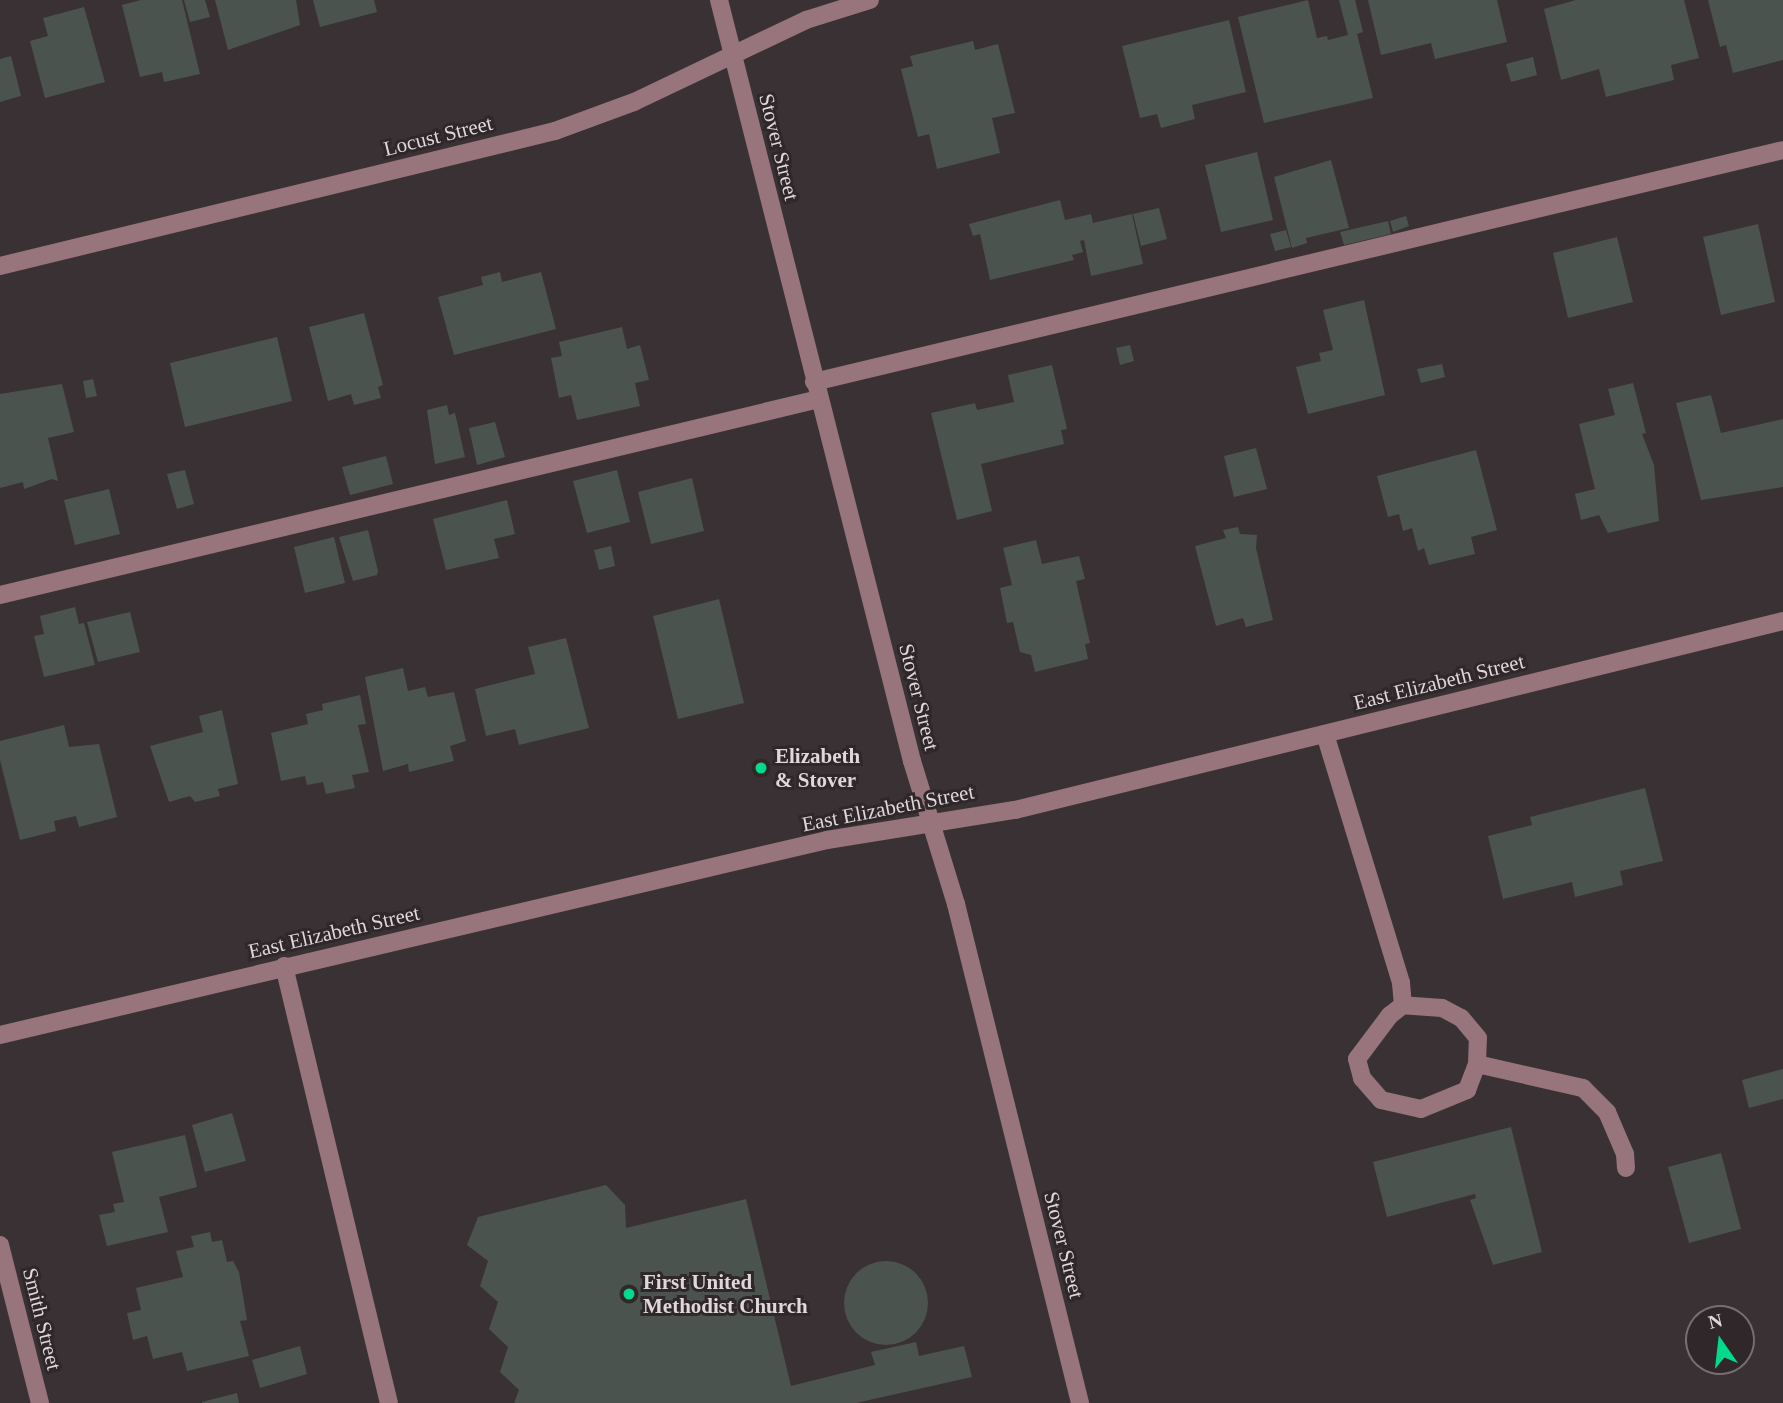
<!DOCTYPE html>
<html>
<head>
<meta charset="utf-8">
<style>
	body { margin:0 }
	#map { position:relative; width:1783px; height:1403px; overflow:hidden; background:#3a3134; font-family:Georgia,serif }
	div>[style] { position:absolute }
	.building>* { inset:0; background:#4b534e }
	.round { border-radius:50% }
	.minor>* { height:18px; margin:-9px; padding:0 9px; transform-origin:9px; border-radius:9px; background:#98747d }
	.dots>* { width:19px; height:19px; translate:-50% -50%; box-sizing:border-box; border:4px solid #30272a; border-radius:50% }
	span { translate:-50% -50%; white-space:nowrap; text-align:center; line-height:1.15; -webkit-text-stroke:6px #30272a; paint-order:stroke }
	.street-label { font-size:21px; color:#ded8da }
	.poi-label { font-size:21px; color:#ded8da; font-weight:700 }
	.left { translate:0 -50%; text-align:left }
	.north { position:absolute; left:1685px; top:1305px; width:70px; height:70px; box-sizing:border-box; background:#30272a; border:2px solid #766e70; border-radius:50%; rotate:346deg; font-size:19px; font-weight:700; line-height:28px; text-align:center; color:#ded8da }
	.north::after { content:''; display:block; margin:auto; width:24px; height:32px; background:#01d98b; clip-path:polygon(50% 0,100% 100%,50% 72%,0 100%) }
</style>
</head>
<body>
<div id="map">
	<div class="building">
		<i style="clip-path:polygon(141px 0,182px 0,200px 74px,164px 82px,162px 72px,140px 77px,122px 5px)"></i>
		<i style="clip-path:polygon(184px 0,205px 0,210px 17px,190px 22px)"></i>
		<i style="clip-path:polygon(215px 0,296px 0,300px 25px,228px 50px)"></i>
		<i style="clip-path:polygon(313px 0,374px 0,377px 12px,320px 27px)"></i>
		<i style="clip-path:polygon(1308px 0,1317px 38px,1327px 36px,1328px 40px,1348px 35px,1339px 0,1355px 0,1363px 32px,1357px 34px,1373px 98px,1264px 123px,1238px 17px)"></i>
		<i style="clip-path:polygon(1368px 0,1497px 0,1507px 42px,1435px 59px,1431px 43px,1381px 55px)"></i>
		<i style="clip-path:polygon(1576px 0,1684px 0,1699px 58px,1671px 65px,1674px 80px,1606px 97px,1599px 69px,1561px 80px,1544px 9px)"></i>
		<i style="clip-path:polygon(1708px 0,1783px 0,1783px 60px,1733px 73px,1726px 45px,1720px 47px)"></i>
		<i style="clip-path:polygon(84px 7px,105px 82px,45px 98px,30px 41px,48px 36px,43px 18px)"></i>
		<i style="clip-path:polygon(1229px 20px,1246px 92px,1192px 105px,1195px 119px,1161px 128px,1157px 114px,1140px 118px,1122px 46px)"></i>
		<i style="clip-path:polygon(973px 41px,975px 50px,998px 44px,1015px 113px,992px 118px,1000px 153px,937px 169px,929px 134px,918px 137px,901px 69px,913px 66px,910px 56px)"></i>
		<i style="clip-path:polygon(11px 56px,21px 96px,0 102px,0 59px)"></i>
		<i style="clip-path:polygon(1533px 57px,1537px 75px,1511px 82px,1506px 64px)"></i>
		<i style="clip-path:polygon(1257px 152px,1273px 220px,1221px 232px,1205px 165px)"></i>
		<i style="clip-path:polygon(1331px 160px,1349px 228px,1306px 238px,1307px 243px,1292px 248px,1274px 177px)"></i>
		<i style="clip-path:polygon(1060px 200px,1065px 220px,1091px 214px,1093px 223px,1132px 214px,1143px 264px,1091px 276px,1084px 240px,1080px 241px,1083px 252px,1072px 255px,1074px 260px,990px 280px,980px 234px,973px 236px,969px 224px)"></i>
		<i style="clip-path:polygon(1159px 208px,1167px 239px,1141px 246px,1133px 214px)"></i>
		<i style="clip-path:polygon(1406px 216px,1409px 226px,1393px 232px,1390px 221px)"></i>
		<i style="clip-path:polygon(1388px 221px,1391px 234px,1344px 245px,1340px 232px)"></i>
		<i style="clip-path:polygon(1758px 224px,1775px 302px,1721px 315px,1703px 237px)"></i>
		<i style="clip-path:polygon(1286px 230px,1291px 247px,1275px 251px,1270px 234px)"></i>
		<i style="clip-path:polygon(1617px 237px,1633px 302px,1568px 318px,1553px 253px)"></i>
		<i style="clip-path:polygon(500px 272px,502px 282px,541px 272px,556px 329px,454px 355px,438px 297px,483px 285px,481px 277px)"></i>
		<i style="clip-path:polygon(1364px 300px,1385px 395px,1308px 414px,1296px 367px,1321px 361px,1319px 353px,1333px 350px,1323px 310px)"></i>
		<i style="clip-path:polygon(364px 313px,383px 385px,378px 387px,381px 398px,354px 405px,351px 394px,328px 401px,309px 327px)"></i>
		<i style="clip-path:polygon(622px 327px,627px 349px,640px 345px,649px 380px,635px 383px,640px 406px,577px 420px,571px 395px,559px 398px,551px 358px,562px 356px,559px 342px)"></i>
		<i style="clip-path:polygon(277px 337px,292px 401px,185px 427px,170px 363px)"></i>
		<i style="clip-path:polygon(1130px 345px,1134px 361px,1120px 365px,1116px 348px)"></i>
		<i style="clip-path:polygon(1442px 364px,1445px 377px,1421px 383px,1417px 369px)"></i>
		<i style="clip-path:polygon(1052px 365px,1067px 429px,1061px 430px,1064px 444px,981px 464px,992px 511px,957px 520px,931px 413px,975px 403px,977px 410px,1014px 402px,1008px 375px)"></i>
		<i style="clip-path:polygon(93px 379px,97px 396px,86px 398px,83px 381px)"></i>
		<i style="clip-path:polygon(1633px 383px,1646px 433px,1642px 434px,1654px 465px,1659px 521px,1608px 533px,1599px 515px,1581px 520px,1575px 494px,1595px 489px,1579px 424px,1615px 415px,1608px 389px)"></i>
		<i style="clip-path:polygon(62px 384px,74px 432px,48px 438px,58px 481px,52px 479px,24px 489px,23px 482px,0 488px,0 394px)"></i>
		<i style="clip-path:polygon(1711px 395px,1721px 433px,1783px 419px,1783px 487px,1701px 500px,1676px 403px)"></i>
		<i style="clip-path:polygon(447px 405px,449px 415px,455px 413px,465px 457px,435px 464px,427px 410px)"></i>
		<i style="clip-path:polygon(495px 422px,505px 457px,477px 465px,469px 428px)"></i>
		<i style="clip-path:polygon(1256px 448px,1267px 489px,1234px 497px,1224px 456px)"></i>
		<i style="clip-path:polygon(1476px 450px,1497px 530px,1471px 537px,1475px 554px,1429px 565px,1424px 548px,1418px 551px,1412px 528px,1403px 531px,1399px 514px,1388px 517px,1377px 476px)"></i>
		<i style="clip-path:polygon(386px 456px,393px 484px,350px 495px,342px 467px)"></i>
		<i style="clip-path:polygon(185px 470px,194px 504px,177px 509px,167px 474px)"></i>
		<i style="clip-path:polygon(617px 470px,630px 522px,587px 533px,573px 481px)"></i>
		<i style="clip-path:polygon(692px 478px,704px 531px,651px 544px,638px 492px)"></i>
		<i style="clip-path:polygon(109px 489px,120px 534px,75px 545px,64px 500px)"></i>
		<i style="clip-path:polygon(507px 500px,515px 534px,494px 539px,499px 558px,446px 570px,433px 519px)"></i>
		<i style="clip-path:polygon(1238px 527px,1240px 534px,1257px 535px,1256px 548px,1273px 620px,1246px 627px,1243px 618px,1216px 626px,1195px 546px,1226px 538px,1223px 530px)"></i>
		<i style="clip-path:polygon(368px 530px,378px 571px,377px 575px,353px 581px,339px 537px)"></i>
		<i style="clip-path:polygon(334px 537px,345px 583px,305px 593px,294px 547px)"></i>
		<i style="clip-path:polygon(1036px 540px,1042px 564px,1079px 556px,1085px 579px,1076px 581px,1090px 643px,1085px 644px,1088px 659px,1035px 672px,1031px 655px,1020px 652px,1013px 622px,1007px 623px,1000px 588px,1012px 585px,1003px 548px)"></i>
		<i style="clip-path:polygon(611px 546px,615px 566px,599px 570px,594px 550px)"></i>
		<i style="clip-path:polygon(719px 599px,744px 703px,678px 719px,653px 616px)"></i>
		<i style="clip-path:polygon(75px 607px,79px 624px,84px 623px,95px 665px,44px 677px,34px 636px,44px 634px,40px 616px)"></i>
		<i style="clip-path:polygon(130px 612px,140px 652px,98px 662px,87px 622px)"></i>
		<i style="clip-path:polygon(566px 638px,589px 728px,519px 745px,515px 729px,486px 736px,475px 689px,535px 674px,528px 647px)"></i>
		<i style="clip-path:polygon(403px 668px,408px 691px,425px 687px,428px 697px,454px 692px,466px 741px,450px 746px,454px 761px,409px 772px,408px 764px,383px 771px,365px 677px)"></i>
		<i style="clip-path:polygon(360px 695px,366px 724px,358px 725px,369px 772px,352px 775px,355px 788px,326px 794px,323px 782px,307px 785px,305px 776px,281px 781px,271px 733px,308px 724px,306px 714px,323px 710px,322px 704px)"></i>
		<i style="clip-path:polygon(222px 710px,238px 784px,218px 789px,220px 796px,195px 802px,190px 796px,169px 802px,150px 746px,203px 732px,199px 716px)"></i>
		<i style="clip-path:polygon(64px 725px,69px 747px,99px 744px,117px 817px,79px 827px,76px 816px,54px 821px,56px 831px,20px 840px,0 760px,0 741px)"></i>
		<i style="clip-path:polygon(1645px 788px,1663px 861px,1620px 871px,1623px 885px,1575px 897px,1572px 882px,1503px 899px,1488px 836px,1532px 825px,1530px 817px)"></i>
		<i style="clip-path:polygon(1783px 1069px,1783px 1099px,1749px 1108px,1742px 1080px)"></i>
		<i style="clip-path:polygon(232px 1113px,246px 1161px,205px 1172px,192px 1125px)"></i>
		<i style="clip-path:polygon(1511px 1127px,1542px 1252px,1493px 1265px,1470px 1200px,1476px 1198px,1475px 1194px,1387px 1217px,1373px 1162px)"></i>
		<i style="clip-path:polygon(185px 1135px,197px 1187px,159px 1197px,168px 1232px,107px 1246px,99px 1215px,115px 1212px,113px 1204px,124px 1202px,112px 1152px)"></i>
		<i style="clip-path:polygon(1721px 1153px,1741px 1229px,1689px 1243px,1668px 1167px)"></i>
		<i style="clip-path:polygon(606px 1185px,625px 1205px,626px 1228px,746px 1199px,791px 1386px,875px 1365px,871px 1352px,916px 1342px,919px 1356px,964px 1346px,972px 1377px,856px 1403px,514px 1403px,519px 1390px,500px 1372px,508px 1347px,489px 1329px,498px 1302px,480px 1286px,488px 1261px,467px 1245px,478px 1217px)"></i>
		<i style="clip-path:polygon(210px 1232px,212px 1242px,222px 1240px,227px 1262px,233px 1261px,239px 1272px,247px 1320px,240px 1321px,249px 1356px,187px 1371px,182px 1352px,153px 1359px,147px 1336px,133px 1340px,127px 1313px,141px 1310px,136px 1288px,183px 1277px,176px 1251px,194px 1247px,191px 1236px)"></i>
		<i class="round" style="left:844px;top:1261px;width:84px;height:84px"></i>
		<i style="clip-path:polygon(300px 1346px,307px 1374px,260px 1388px,252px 1360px)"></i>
		<i style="clip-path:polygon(237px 1393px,239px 1403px,202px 1403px,202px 1402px)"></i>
	</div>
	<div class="minor">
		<i style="left:719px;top:0;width:785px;rotate:75.77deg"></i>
		<i style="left:912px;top:761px;width:150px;rotate:72.9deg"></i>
		<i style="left:956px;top:904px;width:514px;rotate:76.04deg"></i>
		<i style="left:0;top:266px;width:571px;rotate:-13.67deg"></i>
		<i style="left:555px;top:131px;width:84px;rotate:-20.2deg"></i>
		<i style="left:634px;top:102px;width:191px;rotate:-25.5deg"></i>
		<i style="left:806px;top:20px;width:67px;rotate:-17.4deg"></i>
		<i style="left:814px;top:382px;width:996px;rotate:-13.46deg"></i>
		<i style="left:0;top:595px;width:842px;rotate:-13.46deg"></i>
		<i style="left:1325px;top:734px;width:260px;rotate:73deg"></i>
		<i style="left:1401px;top:983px;width:22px;rotate:85deg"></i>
		<i style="left:1403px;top:1005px;width:16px;rotate:142deg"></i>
		<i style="left:1390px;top:1015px;width:55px;rotate:126.9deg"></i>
		<i style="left:1357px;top:1059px;width:20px;rotate:75deg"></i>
		<i style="left:1362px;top:1078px;width:29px;rotate:49deg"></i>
		<i style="left:1381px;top:1100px;width:41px;rotate:12.7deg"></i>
		<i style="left:1421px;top:1109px;width:50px;rotate:-22.4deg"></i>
		<i style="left:1467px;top:1090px;width:28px;rotate:-69deg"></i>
		<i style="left:1477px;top:1064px;width:26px;rotate:-88deg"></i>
		<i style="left:1478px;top:1038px;width:26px;rotate:-130deg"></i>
		<i style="left:1461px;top:1018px;width:21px;rotate:-152deg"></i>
		<i style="left:1442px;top:1008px;width:39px;rotate:-176deg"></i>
		<i style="left:284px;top:966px;width:449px;rotate:76.5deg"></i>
		<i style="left:0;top:1035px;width:850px;rotate:-13.27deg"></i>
		<i style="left:827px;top:840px;width:190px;rotate:-9.1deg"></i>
		<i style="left:1015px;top:810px;width:791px;rotate:-13.83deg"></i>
		<i style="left:1477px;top:1064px;width:109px;rotate:12.8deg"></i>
		<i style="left:1583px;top:1088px;width:34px;rotate:45deg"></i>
		<i style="left:1607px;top:1112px;width:46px;rotate:66.8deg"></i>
		<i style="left:1625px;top:1154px;width:14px;rotate:86deg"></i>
		<i style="left:0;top:1245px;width:163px;rotate:75.8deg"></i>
	</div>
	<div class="dots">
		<i style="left:761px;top:768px;background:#01d98b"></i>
		<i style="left:629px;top:1294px;background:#01d98b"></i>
	</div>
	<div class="street-label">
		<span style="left:438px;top:136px;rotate:-14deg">Locust Street</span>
		<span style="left:779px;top:147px;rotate:76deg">Stover Street</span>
		<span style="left:1439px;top:682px;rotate:-14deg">East Elizabeth Street</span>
		<span style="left:919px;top:697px;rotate:76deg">Stover Street</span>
		<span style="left:888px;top:808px;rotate:-11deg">East Elizabeth Street</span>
		<span style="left:334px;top:932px;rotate:-13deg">East Elizabeth Street</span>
		<span style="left:1064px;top:1245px;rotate:76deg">Stover Street</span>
		<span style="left:42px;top:1319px;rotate:76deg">Smith Street</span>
	</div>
	<div class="poi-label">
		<span class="left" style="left:775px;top:768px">Elizabeth<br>&amp; Stover</span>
		<span class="left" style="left:643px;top:1294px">First United<br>Methodist Church</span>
	</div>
	<div class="north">N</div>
</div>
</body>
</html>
